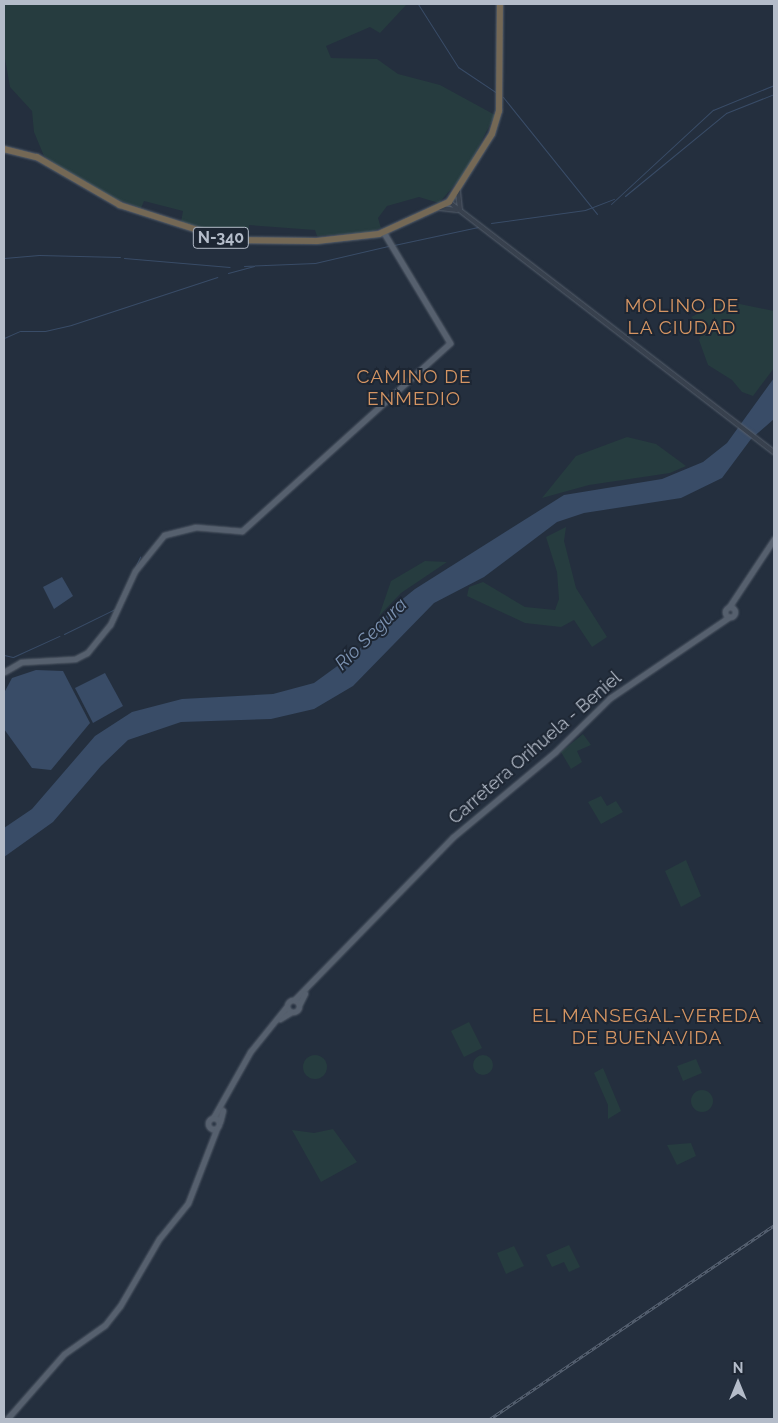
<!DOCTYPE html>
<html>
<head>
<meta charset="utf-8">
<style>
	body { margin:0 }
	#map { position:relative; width:778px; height:1423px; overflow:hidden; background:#242f3e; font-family:Raleway,sans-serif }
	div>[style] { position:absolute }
	.green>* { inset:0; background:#263c3f }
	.round { border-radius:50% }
	.water>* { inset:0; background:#394c67 }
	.stream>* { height:1px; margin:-0.5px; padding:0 0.5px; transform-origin:0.5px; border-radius:0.5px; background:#394c67 }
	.roads { filter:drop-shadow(0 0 1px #565f6c) drop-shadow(0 0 1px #565f6c) }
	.minor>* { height:4px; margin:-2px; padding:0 2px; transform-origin:2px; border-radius:2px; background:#38414e }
	.major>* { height:5px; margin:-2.5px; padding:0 2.5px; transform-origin:2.5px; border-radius:2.5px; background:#56606e }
	.major>.ring { margin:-2.5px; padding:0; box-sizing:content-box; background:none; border:5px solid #56606e; border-radius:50% }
	.highway>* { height:5.5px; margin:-2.75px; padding:0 2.75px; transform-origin:2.75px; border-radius:2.75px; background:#746855 }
	.rail>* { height:3px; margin-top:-1.5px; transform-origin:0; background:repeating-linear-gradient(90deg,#1d2633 0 4px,#5a6575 0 8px); box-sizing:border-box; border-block:1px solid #5a6575 }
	span { translate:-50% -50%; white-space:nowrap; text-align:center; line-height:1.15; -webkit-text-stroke:4px #1d2633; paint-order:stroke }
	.shield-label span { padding:1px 4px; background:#1d2633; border:1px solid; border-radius:4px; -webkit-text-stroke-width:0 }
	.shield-label { font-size:16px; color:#b4bcc9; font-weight:700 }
	.street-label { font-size:18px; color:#b4bcc9 }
	.neighbourhood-label { font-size:19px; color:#d59563; letter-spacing:1px }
	.water-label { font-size:19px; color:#7c92b1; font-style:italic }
	.frame { position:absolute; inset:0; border:5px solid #b4bcc9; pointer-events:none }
	.north { position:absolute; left:713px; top:1358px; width:50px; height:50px; -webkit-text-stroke:4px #1d2633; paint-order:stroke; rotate:0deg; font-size:14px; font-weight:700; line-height:20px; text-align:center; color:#b4bcc9 }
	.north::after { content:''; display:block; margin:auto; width:18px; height:22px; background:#b4bcc9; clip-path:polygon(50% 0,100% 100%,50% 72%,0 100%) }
</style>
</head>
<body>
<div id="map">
	<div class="green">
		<i style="clip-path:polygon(4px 4px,407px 4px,380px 33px,370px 27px,326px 46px,331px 58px,377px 59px,398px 74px,440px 85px,495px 115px,465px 173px,439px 203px,419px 197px,387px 206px,378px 218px,381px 228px,370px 232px,317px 236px,315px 230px,249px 225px,248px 239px,228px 237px,181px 222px,183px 211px,144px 201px,141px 208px,99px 193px,44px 156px,34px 132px,32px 111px,10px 87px,4px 53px)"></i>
		<i style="clip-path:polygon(725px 301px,774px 311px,774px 368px,753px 396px,742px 392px,732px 380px,708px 365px,699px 340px,704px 329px,691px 317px)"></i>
		<i style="clip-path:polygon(627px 437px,656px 444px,686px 466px,670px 473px,589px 485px,542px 498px,576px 456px)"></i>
		<i style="clip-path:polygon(566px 527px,564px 541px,576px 588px,607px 637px,592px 647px,574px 620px,561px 627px,525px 623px,467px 596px,469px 587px,483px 582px,525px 607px,555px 610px,559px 599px,557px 572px,546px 537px)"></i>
		<i style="clip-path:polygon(425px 561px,447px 562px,401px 593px,379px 616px,391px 581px)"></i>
		<i style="clip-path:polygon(583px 734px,591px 745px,577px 751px,582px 762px,571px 769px,561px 752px)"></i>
		<i style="clip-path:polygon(601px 796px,607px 806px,616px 801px,623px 812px,601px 824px,588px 802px)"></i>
		<i style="clip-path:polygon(686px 860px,701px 896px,681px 907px,665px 871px)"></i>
		<i style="clip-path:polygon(469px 1022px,482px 1048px,464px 1057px,451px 1031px)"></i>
		<i class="round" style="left:473px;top:1055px;width:20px;height:20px"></i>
		<i class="round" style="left:303px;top:1055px;width:24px;height:24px"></i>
		<i style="clip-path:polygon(696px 1059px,702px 1073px,683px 1081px,677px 1066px)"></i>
		<i style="clip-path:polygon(603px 1068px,621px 1111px,608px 1119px,608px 1105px,594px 1073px)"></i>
		<i class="round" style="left:691px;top:1090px;width:22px;height:22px"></i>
		<i style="clip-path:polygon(333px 1129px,357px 1162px,321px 1182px,292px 1130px,314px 1133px)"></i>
		<i style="clip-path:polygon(691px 1143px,696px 1156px,677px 1165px,667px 1145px)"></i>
		<i style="clip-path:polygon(569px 1245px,580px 1267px,569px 1272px,564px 1262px,552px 1267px,546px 1255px)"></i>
		<i style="clip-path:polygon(514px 1246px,524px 1266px,506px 1274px,497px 1253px)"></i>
	</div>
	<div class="water">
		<i style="clip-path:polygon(774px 378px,774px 419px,751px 439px,722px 478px,681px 498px,584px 513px,557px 522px,484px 577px,434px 603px,353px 686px,314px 709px,271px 719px,181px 722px,128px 740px,101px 766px,53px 822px,4px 857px,4px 828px,32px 809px,95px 736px,132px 712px,182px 699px,273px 694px,314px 683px,358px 651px,394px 606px,415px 589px,564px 495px,662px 479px,703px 462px,727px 443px)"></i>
		<i style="clip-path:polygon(62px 577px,73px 596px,54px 609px,43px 587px)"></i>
		<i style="clip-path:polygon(36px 670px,63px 671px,90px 723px,51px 770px,32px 768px,4px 729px,4px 693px,12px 678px)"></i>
		<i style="clip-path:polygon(105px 673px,123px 706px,93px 723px,75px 688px)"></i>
	</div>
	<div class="stream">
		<i style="left:418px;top:4px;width:75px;rotate:57.6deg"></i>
		<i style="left:458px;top:67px;width:47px;rotate:33.7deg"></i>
		<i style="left:503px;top:97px;width:150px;rotate:51.2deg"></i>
		<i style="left:625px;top:196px;width:131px;rotate:-39.4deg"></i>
		<i style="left:726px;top:113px;width:52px;rotate:-21.6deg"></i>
		<i style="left:611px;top:204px;width:139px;rotate:-42.7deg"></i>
		<i style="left:713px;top:110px;width:66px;rotate:-22.3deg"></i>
		<i style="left:491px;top:223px;width:95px;rotate:-7.9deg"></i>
		<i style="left:585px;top:210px;width:31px;rotate:-21deg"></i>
		<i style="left:394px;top:245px;width:86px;rotate:-12.1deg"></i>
		<i style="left:4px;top:258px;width:35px;rotate:-5deg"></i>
		<i style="left:39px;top:255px;width:81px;rotate:1.4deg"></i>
		<i style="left:124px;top:258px;width:106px;rotate:4.9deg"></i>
		<i style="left:244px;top:266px;width:71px;rotate:-2.4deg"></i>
		<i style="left:315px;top:263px;width:75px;rotate:-13.1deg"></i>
		<i style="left:228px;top:273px;width:27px;rotate:-15deg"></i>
		<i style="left:4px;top:338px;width:17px;rotate:-24deg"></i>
		<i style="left:20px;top:331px;width:25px"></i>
		<i style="left:45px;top:331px;width:27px;rotate:-13deg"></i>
		<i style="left:71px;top:325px;width:154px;rotate:-18.2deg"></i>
		<i style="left:120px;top:599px;width:47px;rotate:-64.5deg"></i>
		<i style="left:64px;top:634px;width:57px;rotate:-26.1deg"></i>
		<i style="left:4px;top:655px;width:9px;rotate:13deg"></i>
		<i style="left:13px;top:657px;width:51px;rotate:-24.5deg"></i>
	</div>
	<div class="roads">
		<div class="minor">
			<i style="left:458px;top:191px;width:18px;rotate:84deg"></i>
			<i style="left:449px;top:202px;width:410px;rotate:37.6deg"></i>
			<i style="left:440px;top:208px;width:17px;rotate:7deg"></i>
		</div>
		<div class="major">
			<i class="ring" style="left:725px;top:607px;width:5px;height:5px"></i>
			<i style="left:729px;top:607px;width:82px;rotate:-56.5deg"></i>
			<i style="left:4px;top:672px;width:20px;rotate:-30deg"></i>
			<i style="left:21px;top:662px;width:54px;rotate:-3.2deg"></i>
			<i style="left:75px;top:659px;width:13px;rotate:-27deg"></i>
			<i style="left:87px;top:653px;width:36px;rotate:-51deg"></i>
			<i style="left:110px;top:625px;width:60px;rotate:-65.2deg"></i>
			<i style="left:135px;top:571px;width:46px;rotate:-51.1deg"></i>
			<i style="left:164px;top:535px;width:32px;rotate:-14deg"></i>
			<i style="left:195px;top:527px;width:47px;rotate:4.9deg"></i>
			<i style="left:242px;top:531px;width:280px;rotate:-42.1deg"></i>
			<i style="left:450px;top:343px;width:128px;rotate:-121deg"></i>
			<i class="ring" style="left:287px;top:1000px;width:7px;height:7px"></i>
			<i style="left:294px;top:1000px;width:228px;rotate:-45.7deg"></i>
			<i style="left:453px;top:837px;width:133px;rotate:-39.8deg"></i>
			<i style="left:555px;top:752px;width:77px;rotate:-44.5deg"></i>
			<i style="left:610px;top:698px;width:144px;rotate:-34.2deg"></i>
			<i style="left:299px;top:1005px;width:13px;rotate:-63deg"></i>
			<i style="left:280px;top:1019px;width:13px;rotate:-32deg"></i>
			<i style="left:213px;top:1118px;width:76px;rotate:-60.7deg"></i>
			<i style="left:250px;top:1052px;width:59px;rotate:-51.2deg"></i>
			<i class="ring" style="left:208.5px;top:1118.5px;width:6px;height:6px"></i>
			<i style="left:220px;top:1122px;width:12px;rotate:-76deg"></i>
			<i style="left:7px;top:1419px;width:86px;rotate:-48.8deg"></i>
			<i style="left:64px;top:1354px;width:50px;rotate:-35.3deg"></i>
			<i style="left:105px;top:1325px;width:24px;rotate:-52deg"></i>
			<i style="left:120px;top:1306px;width:78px;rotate:-59.8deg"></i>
			<i style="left:159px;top:1239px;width:46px;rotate:-51.1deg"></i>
			<i style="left:188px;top:1203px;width:80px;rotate:-68.9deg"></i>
		</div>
		<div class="highway">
			<i style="left:4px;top:149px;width:34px;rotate:14deg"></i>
			<i style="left:37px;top:157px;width:96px;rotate:30deg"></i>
			<i style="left:120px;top:205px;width:114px;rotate:17.8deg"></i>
			<i style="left:229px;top:240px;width:88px;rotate:0.7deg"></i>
			<i style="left:317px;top:241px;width:62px;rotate:-6.4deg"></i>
			<i style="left:379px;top:234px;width:77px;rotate:-24.6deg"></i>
			<i style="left:449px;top:202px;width:80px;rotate:-57.7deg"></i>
			<i style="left:492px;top:134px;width:24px;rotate:-73deg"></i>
			<i style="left:499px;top:111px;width:107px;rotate:-89.5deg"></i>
		</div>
	</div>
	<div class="rail">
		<i style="left:490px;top:1419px;width:344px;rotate:-34.3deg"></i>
	</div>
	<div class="shield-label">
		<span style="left:221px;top:238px">N-340</span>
	</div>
	<div class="street-label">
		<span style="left:535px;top:748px;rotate:-41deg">Carretera Orihuela - Beniel</span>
	</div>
	<div class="neighbourhood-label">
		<span style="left:682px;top:317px">MOLINO DE<br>LA CIUDAD</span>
		<span style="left:414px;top:388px">CAMINO DE<br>ENMEDIO</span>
		<span style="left:647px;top:1027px">EL MANSEGAL-VEREDA<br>DE BUENAVIDA</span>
	</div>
	<div class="water-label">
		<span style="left:371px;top:634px;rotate:-45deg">Río Segura</span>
	</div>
	<div class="frame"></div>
	<div class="north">N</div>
</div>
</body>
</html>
